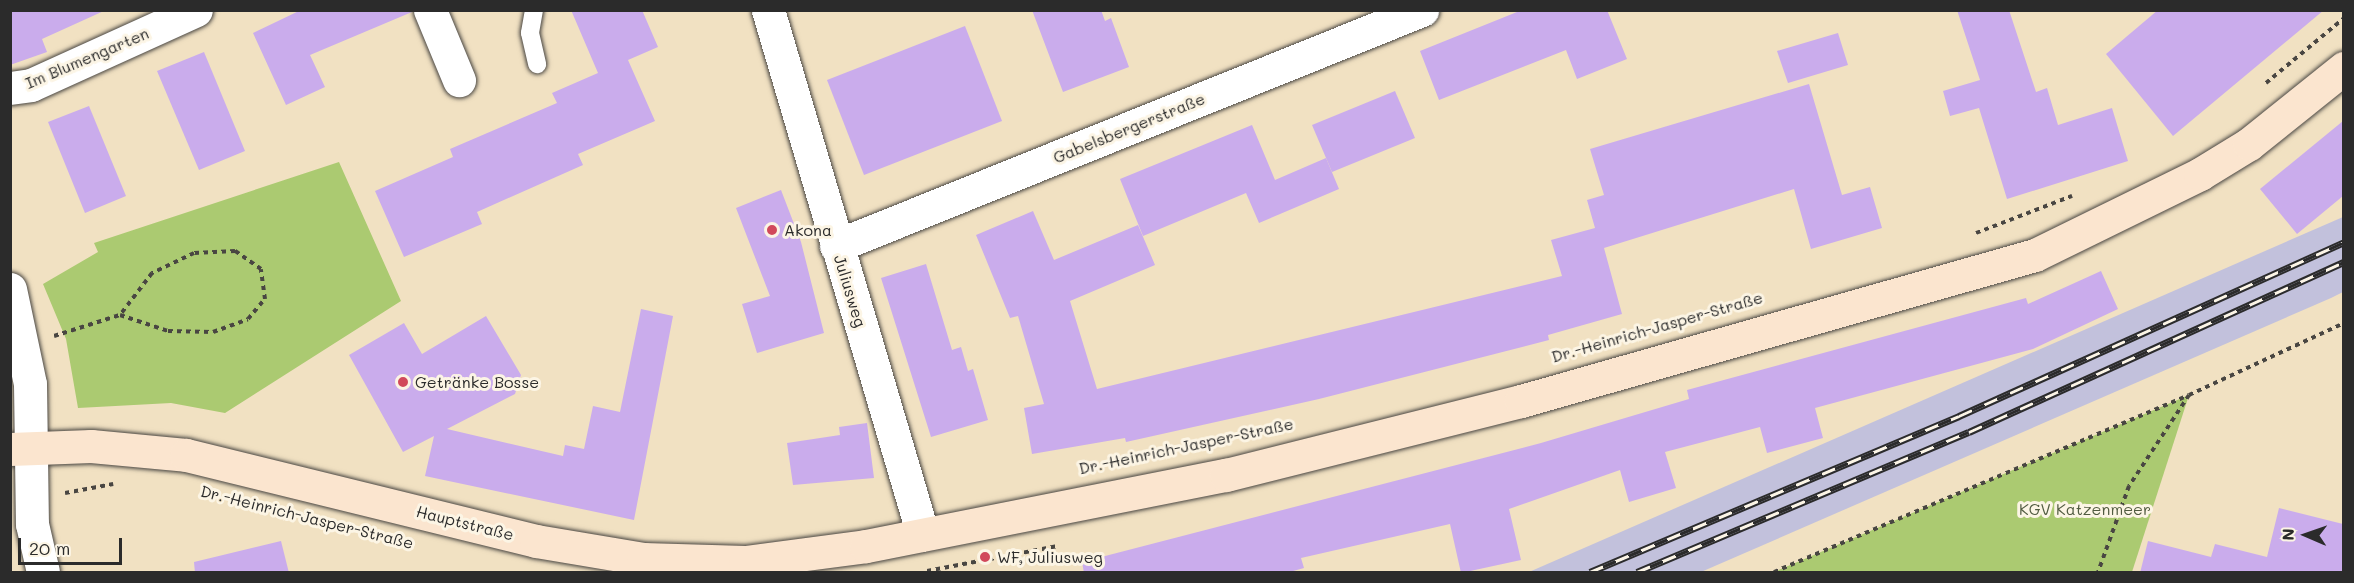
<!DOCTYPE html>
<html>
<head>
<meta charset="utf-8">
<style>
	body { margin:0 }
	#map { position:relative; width:2354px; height:583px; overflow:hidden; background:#f1e1c2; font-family:Mali,sans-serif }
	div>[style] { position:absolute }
	.industrial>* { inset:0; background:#c2c1dc }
	.green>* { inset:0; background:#abca71 }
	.building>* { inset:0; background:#caacec }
	.path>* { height:4px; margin-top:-2px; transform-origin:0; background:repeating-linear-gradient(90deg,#494642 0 4.5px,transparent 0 9px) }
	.roads { filter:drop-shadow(0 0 2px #494642) drop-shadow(0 0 2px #494642) }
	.lane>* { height:18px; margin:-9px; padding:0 9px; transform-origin:9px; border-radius:9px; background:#fff }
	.street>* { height:33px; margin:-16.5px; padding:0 16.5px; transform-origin:16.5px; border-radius:16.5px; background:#fff }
	.secondary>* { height:33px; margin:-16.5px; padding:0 16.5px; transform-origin:16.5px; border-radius:16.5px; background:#fbe5cf }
	.rail>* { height:7px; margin-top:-3.5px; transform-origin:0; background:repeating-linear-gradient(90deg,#fcf5e5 0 14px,#2b2b2b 0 28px); box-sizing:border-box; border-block:2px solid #2b2b2b }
	.dots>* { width:16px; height:16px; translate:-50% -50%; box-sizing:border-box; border:3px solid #fcf5e5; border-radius:50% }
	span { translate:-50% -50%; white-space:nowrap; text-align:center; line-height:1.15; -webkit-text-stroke:6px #fcf5e5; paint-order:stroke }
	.street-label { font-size:16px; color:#2b2b2b }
	.poi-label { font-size:16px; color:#2b2b2b }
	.left { translate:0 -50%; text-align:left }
	.park-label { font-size:16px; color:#515b40 }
	.frame { position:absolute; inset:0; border:12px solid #2b2b2b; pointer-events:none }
	.north { position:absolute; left:2276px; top:505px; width:60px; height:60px; -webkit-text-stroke:4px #fcf5e5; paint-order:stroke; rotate:272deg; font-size:16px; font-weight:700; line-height:24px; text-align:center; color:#2b2b2b }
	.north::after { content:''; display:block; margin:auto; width:21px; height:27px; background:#2b2b2b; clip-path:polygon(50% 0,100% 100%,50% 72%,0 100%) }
	.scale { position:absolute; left:18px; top:538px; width:104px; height:27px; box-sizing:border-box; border:3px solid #2b2b2b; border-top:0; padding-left:8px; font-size:18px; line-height:21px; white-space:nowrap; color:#2b2b2b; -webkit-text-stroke:4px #fcf5e5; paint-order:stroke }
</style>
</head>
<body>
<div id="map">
	<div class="industrial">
		<i style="clip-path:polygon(2343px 217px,2343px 292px,2331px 298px,1701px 572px,1529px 572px)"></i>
	</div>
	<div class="green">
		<i style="clip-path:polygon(339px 162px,401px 301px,225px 413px,171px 403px,78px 408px,66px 339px,43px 284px,98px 252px,94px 243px)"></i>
		<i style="clip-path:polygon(2189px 395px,2132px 572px,1774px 572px)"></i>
	</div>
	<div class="building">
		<i style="clip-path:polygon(10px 10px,106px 10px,42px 39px,47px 52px,10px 65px)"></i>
		<i style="clip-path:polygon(301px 10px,412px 10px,412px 12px,310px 55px,325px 87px,286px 105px,253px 33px)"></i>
		<i style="clip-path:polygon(571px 10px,642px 10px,658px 47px,628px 60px,655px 121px,578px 154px,583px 165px,477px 212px,482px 224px,404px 257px,375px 191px,453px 157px,450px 149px,557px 103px,552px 93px,598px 73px)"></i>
		<i style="clip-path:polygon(1032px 10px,1101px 10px,1105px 21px,1111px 18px,1129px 67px,1063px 92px)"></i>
		<i style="clip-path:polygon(1522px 10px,1607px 10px,1627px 59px,1577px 79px,1566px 50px,1439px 100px,1420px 51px)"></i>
		<i style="clip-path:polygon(1957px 10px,2009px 10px,2036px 92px,2047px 88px,2058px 125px,2112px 108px,2128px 161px,2007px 199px,1979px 108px,1950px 116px,1943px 91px,1980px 80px)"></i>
		<i style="clip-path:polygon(2158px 10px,2324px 10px,2173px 136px,2106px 54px)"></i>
		<i style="clip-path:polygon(965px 26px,1002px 121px,864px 175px,827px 80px)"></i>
		<i style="clip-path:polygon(1838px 33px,1848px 65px,1788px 83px,1777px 51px)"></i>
		<i style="clip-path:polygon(204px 52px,245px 151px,199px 170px,157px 71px)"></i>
		<i style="clip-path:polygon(1809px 84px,1842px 195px,1870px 187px,1882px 228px,1811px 249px,1794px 189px,1604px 248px,1622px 314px,1548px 335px,1549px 340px,1319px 399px,1126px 442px,1125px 438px,1032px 454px,1024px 408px,1044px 404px,1018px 316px,1010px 318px,976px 235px,1033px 211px,1054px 260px,1138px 225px,1155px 265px,1070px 301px,1097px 389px,1562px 276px,1551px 240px,1595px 228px,1587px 200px,1604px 195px,1590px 149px)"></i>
		<i style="clip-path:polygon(1395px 91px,1415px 138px,1332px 172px,1312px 125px)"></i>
		<i style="clip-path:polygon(89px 106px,126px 196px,85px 213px,48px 122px)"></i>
		<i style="clip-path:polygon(2343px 121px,2343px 196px,2297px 234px,2260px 189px)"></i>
		<i style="clip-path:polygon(1252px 125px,1275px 180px,1326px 158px,1339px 189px,1259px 223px,1246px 193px,1143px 236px,1120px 179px)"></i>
		<i style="clip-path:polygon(781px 190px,801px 242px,824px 333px,757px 353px,742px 304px,770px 296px,736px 208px)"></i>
		<i style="clip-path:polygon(926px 264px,952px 350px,961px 347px,968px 371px,973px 369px,988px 420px,931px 437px,881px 278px)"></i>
		<i style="clip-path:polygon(2101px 271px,2118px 309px,2033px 349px,1815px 408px,1823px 438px,1767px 453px,1760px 427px,1665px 452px,1676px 488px,1629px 502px,1620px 470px,1509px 509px,1521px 560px,1461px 573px,1450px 524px,1301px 558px,1304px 568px,1286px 573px,1084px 573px,1082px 562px,1541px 443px,1689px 399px,1687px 390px,2026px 298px,2028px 304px)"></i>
		<i style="clip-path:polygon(641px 309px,673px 316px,634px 520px,425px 476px,434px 436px,403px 452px,349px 355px,404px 323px,422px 354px,486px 316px,521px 375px,515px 394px,447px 429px,563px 456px,565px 445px,584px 449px,593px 406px,620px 412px)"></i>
		<i style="clip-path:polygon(867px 423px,874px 478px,793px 485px,787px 443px,840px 435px,839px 427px)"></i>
		<i style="clip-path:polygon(2279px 508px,2343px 524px,2343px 573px,2140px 573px,2148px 541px,2211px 557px,2215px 544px,2267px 557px)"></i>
		<i style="clip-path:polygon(281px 541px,289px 573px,195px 573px,194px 562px)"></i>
	</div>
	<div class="path">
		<i style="left:2266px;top:83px;width:102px;rotate:-39.8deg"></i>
		<i style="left:1976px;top:233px;width:103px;rotate:-21.1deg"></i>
		<i style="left:54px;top:336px;width:69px;rotate:-17.7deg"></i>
		<i style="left:120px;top:315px;width:51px;rotate:18.4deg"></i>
		<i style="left:168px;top:331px;width:45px;rotate:1.3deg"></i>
		<i style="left:213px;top:332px;width:37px;rotate:-20deg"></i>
		<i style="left:248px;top:319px;width:26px;rotate:-50deg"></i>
		<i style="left:265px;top:299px;width:30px;rotate:-98deg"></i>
		<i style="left:261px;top:269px;width:32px;rotate:-145deg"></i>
		<i style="left:235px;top:251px;width:41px;rotate:177.2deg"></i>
		<i style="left:194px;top:253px;width:47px;rotate:154.5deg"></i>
		<i style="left:152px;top:273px;width:53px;rotate:127.3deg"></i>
		<i style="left:2189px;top:395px;width:171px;rotate:-24.9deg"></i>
		<i style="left:65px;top:493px;width:49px;rotate:-10.6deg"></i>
		<i style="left:927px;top:571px;width:133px;rotate:-10.8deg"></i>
		<i style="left:1774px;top:572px;width:451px;rotate:-23.1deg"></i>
		<i style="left:2189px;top:395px;width:109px;rotate:123.4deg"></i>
		<i style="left:2129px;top:486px;width:91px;rotate:109.8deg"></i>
	</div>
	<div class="roads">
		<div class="lane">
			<i style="left:534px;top:10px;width:23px;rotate:100deg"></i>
			<i style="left:530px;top:33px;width:32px;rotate:77deg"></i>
		</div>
		<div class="street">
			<i style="left:430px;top:10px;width:76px;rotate:67.5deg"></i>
			<i style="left:768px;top:10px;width:547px;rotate:73.55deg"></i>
			<i style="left:10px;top:88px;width:21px;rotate:-8deg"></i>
			<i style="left:31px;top:85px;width:181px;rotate:-24.4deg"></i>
			<i style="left:836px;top:246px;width:632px;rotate:-21.94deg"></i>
			<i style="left:10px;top:289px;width:97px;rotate:78.1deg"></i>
			<i style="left:30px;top:384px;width:140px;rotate:89.2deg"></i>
			<i style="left:32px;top:524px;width:49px;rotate:77.1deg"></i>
		</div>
		<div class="secondary">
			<i style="left:10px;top:449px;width:81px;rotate:-2.1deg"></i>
			<i style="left:91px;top:446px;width:95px;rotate:5.4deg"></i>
			<i style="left:186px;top:455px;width:360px;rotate:13.8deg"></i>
			<i style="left:536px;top:541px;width:109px;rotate:9.5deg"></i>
			<i style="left:643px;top:559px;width:102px;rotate:1.7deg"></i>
			<i style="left:745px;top:562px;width:122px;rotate:-7.5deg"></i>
			<i style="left:866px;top:546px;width:367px;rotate:-11.2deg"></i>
			<i style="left:1226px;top:475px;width:304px;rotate:-14.1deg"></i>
			<i style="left:1521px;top:401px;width:534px;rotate:-15.86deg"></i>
			<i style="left:2035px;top:255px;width:184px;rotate:-26.1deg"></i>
			<i style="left:2200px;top:174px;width:57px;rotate:-31.5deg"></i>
			<i style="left:2249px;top:144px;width:122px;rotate:-38.7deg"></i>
		</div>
	</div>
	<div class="rail">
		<i style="left:1590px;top:572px;width:401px;rotate:-22.9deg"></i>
		<i style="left:1959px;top:416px;width:422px;rotate:-24.3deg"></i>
		<i style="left:1637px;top:572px;width:360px;rotate:-22.9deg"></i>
		<i style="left:1969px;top:432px;width:412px;rotate:-24.4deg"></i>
	</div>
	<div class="dots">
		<i style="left:772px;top:230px;background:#d1495b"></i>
		<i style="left:403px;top:382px;background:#d1495b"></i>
		<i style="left:985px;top:557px;background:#d1495b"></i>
	</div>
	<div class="street-label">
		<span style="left:87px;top:58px;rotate:-23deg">Im Blumengarten</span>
		<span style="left:1129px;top:128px;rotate:-22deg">Gabelsbergerstraße</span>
		<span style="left:850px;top:291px;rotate:73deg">Juliusweg</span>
		<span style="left:1657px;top:327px;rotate:-16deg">Dr.-Heinrich-Jasper-Straße</span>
		<span style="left:1186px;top:446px;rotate:-12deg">Dr.-Heinrich-Jasper-Straße</span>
		<span style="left:307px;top:517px;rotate:14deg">Dr.-Heinrich-Jasper-Straße</span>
		<span style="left:465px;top:523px;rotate:14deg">Hauptstraße</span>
	</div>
	<div class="poi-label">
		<span class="left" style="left:784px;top:230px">Akona</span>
		<span class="left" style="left:415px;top:382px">Getränke Bosse</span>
		<span class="left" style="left:997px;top:557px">WF, Juliusweg</span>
	</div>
	<div class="park-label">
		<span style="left:2085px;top:509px">KGV Katzenmeer</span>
	</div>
	<div class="frame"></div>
	<div class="north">N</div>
	<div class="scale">20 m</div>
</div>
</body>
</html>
